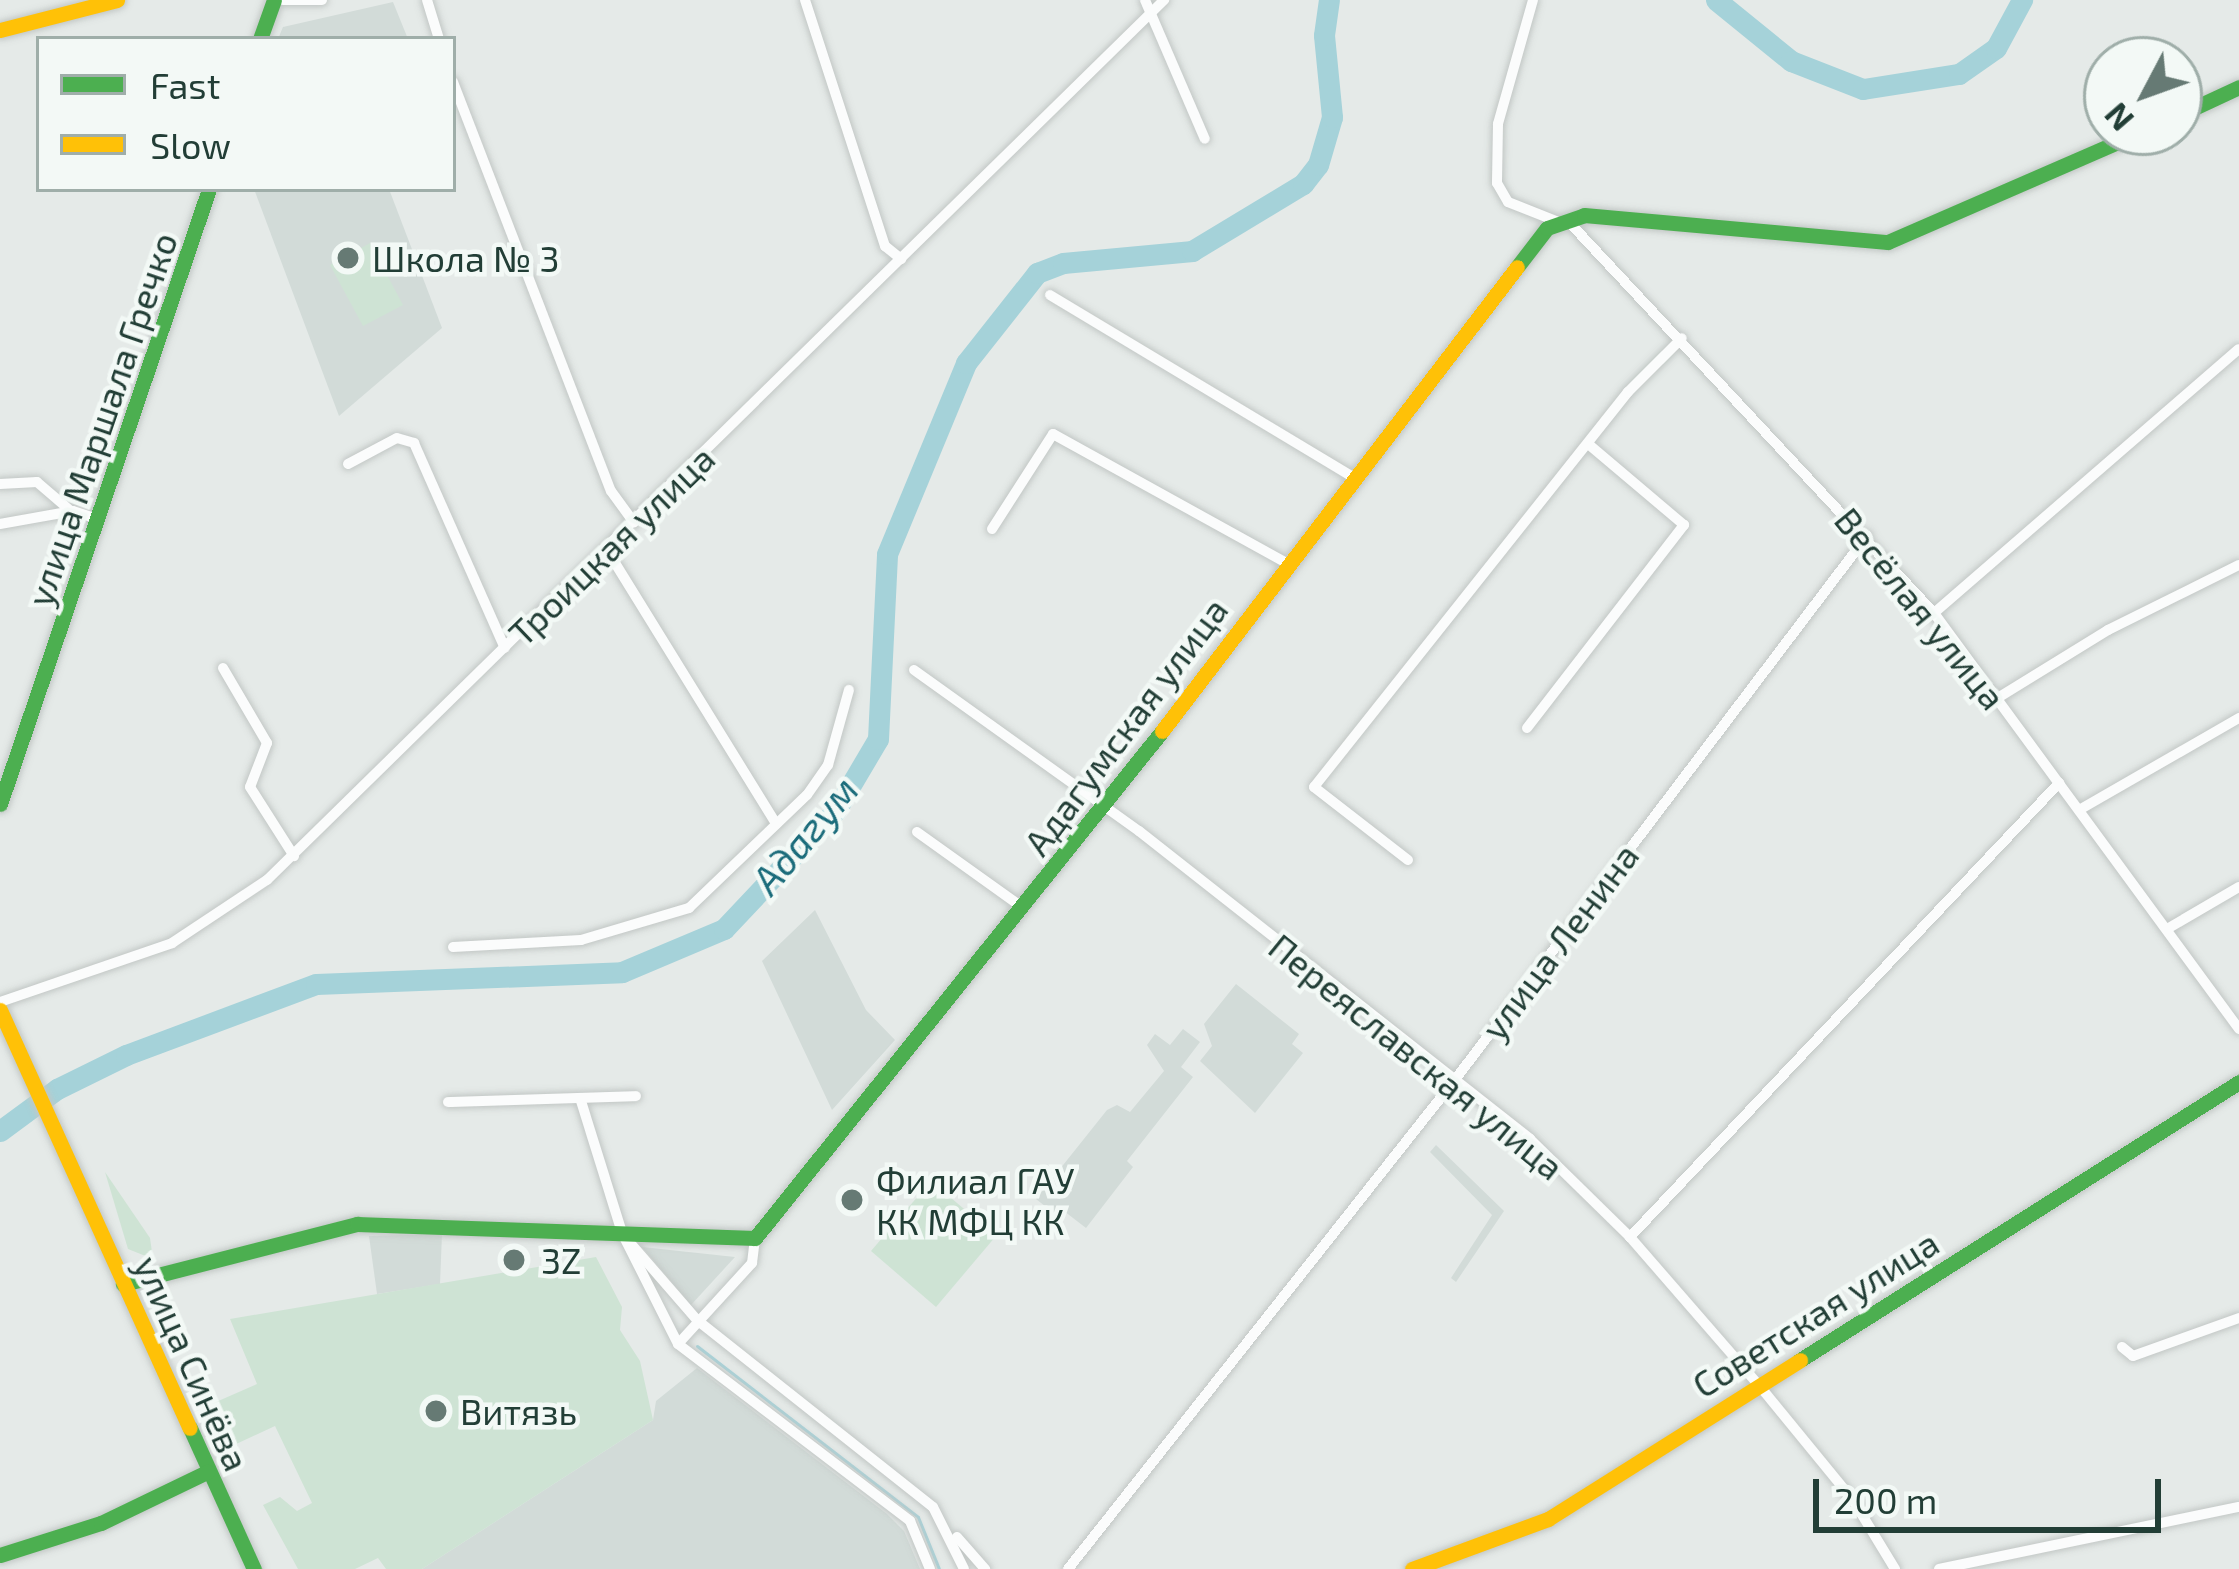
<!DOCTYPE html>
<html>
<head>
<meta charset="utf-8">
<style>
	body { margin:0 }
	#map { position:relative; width:2239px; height:1569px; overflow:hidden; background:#e5eae8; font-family:"Exo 2",sans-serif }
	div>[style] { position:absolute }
	.built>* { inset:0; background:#d2dbd8 }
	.green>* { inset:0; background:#cee3d4 }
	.stream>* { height:3px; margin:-1.5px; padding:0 1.5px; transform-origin:1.5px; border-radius:1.5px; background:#a5d2d9 }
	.river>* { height:21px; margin:-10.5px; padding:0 10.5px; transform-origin:10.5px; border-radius:10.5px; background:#a5d2d9 }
	.roads { filter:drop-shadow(0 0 3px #c2c7c5) drop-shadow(0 0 3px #c2c7c5) }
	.street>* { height:10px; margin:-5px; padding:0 5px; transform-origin:5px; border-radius:5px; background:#fbfcfc }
	.fast>* { height:15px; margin:-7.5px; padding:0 7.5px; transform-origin:7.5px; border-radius:7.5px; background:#4caf50 }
	.slow>* { height:15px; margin:-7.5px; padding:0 7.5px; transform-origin:7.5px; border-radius:7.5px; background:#ffc107 }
	.dots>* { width:33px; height:33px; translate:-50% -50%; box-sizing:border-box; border:6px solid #f3f9f6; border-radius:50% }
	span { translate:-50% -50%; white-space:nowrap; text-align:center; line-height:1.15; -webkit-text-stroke:9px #f3f9f6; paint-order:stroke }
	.poi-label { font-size:36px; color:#223e36 }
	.left { translate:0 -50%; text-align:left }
	.street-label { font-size:36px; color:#223e36 }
	.water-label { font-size:39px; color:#1b6c7b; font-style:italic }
	.legend { position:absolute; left:36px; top:36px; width:420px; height:156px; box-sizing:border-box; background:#f3f9f6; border:3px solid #9faea9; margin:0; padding:15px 21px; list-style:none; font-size:36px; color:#223e36 }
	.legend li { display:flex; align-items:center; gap:24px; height:60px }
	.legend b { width:60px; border:3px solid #9faea9 }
	.north { position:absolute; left:2083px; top:36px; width:120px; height:120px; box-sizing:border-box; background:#f3f9f6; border:3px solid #9faea9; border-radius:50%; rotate:229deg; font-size:33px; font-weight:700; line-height:48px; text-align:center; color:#223e36 }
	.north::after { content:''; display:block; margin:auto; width:42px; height:54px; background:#667a74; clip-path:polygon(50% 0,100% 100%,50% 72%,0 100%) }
	.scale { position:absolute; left:1813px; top:1479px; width:348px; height:54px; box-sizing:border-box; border:6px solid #223e36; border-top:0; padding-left:15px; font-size:36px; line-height:42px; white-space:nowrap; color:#223e36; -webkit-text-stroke:9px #f3f9f6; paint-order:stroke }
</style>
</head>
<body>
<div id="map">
	<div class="built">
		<i style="clip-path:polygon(393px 2px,408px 39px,278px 39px,283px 27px)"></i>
		<i style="clip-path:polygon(254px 189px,389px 189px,442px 328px,339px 416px)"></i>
		<i style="clip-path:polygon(815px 910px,866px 1010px,895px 1040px,832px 1110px,762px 961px)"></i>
		<i style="clip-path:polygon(1236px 984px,1299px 1034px,1292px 1044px,1303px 1053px,1255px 1113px,1200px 1061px,1212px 1046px,1204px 1024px)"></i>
		<i style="clip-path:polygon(1183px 1029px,1200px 1042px,1181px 1067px,1193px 1077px,1127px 1161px,1133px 1167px,1086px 1228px,1060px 1208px,1055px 1214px,1036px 1199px,1107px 1110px,1117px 1105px,1130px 1112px,1164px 1071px,1147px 1045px,1155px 1034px,1170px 1045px)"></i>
		<i style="clip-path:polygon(1436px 1145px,1504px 1211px,1456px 1282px,1451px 1278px,1492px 1215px,1430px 1152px)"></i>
		<i style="clip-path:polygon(442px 1234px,440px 1284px,377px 1294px,369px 1236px)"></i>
		<i style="clip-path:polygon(642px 1247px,735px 1257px,691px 1305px)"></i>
		<i style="clip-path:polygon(697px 1368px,887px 1514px,904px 1531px,920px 1569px,422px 1569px,653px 1420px,656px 1401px)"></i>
	</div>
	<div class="green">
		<i style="clip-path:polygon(370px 243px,403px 305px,363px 326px,330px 265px)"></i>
		<i style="clip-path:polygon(105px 1172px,150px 1238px,153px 1259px,128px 1249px)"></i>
		<i style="clip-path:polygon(931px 1181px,996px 1236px,936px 1307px,871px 1251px)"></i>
		<i style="clip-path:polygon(596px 1257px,622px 1307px,620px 1330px,640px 1361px,653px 1420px,422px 1569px,386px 1569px,378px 1558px,355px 1569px,298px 1569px,263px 1505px,280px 1497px,297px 1511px,312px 1503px,275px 1426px,234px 1445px,216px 1402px,257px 1384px,230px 1319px)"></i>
	</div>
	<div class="stream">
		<i style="left:697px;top:1346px;width:279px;rotate:37.7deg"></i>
		<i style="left:918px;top:1517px;width:56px;rotate:68deg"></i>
	</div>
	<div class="river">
		<i style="left:1716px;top:0;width:97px;rotate:39.1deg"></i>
		<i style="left:1791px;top:61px;width:77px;rotate:21.3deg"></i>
		<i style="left:1863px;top:89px;width:97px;rotate:-8.9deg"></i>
		<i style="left:1959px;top:74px;width:45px;rotate:-35.1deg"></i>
		<i style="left:1996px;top:48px;width:55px;rotate:-61.6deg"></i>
		<i style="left:0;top:1131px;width:71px;rotate:-36.4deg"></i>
		<i style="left:57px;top:1089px;width:77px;rotate:-26.2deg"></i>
		<i style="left:126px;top:1055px;width:203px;rotate:-20.5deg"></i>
		<i style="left:316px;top:984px;width:306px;rotate:-2.2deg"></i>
		<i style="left:622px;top:972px;width:111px;rotate:-22.9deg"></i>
		<i style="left:724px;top:929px;width:163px;rotate:-46.7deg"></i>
		<i style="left:836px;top:810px;width:82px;rotate:-59.4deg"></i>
		<i style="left:878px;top:739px;width:185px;rotate:-87.2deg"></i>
		<i style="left:887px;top:554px;width:207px;rotate:-67.5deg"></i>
		<i style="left:966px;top:363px;width:115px;rotate:-51.7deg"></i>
		<i style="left:1037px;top:273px;width:28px;rotate:-21deg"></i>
		<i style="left:1063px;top:263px;width:130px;rotate:-5.3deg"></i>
		<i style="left:1192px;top:251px;width:130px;rotate:-31.1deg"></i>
		<i style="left:1303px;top:184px;width:24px;rotate:-52deg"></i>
		<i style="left:1318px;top:165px;width:50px;rotate:-73.7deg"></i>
		<i style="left:1332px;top:117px;width:82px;rotate:-95.6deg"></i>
		<i style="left:1324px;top:35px;width:35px;rotate:-82deg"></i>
	</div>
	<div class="roads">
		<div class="street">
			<i style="left:283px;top:0;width:39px"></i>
			<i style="left:427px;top:0;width:41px;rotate:72.9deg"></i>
			<i style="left:805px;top:0;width:259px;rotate:72deg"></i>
			<i style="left:885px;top:246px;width:21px;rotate:39deg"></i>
			<i style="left:1145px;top:0;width:151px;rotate:66.7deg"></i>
			<i style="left:1533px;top:0;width:129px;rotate:105.8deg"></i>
			<i style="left:1498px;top:124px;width:59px;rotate:91deg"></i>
			<i style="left:1497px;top:183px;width:22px;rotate:60deg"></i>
			<i style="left:1508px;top:202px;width:52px;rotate:21.6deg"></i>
			<i style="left:453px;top:82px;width:438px;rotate:68.9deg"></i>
			<i style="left:611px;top:491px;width:39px;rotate:54deg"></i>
			<i style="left:1568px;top:221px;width:536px;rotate:46.96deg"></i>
			<i style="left:1934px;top:613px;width:516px;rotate:53.75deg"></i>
			<i style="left:1050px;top:295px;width:353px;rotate:31deg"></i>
			<i style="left:348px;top:464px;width:55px;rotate:-28deg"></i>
			<i style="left:397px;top:438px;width:18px;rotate:16deg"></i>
			<i style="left:414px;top:443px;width:224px;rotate:66.1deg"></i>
			<i style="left:0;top:484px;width:37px;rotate:-3deg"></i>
			<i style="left:37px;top:482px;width:46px;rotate:40.6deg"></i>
			<i style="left:0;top:524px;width:74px;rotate:-10.1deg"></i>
			<i style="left:73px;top:511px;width:26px;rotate:18deg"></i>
			<i style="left:992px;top:529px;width:113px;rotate:-57.3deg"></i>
			<i style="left:1053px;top:434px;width:267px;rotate:28.9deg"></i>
			<i style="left:607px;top:550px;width:322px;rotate:58.3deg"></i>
			<i style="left:1934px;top:613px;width:403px;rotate:-40.9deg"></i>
			<i style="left:223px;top:668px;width:87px;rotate:59.6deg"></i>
			<i style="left:267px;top:743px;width:47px;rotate:111.1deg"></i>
			<i style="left:250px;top:787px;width:82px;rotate:57.5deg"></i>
			<i style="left:914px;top:670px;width:277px;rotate:35.6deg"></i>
			<i style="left:1139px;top:831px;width:498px;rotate:38.2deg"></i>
			<i style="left:1530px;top:1139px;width:140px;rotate:44.4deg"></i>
			<i style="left:1630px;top:1237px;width:195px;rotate:49deg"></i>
			<i style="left:1758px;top:1384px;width:150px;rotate:50.7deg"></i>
			<i style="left:1853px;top:1500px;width:81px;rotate:58.7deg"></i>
			<i style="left:1996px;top:699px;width:132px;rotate:-31.6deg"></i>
			<i style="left:2108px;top:630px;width:146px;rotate:-26.4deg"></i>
			<i style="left:1527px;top:728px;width:257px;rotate:-52.3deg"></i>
			<i style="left:1684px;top:525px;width:126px;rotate:-139.8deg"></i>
			<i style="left:2079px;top:810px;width:185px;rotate:-29.9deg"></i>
			<i style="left:917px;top:832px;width:130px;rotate:35.6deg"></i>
			<i style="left:1408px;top:860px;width:119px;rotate:-142.2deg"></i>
			<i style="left:1314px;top:787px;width:505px;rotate:-51.52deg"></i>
			<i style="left:1628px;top:392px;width:76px;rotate:-45deg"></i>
			<i style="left:2167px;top:929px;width:83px;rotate:-30.3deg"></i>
			<i style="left:453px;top:947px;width:128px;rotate:-3.1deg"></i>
			<i style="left:581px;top:940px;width:113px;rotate:-16.5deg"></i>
			<i style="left:689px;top:908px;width:163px;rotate:-43.8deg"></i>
			<i style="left:807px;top:795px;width:37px;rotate:-55deg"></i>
			<i style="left:828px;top:765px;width:78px;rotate:-74.4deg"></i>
			<i style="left:0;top:1002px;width:182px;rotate:-18.9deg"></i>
			<i style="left:172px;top:943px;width:114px;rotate:-33.6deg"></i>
			<i style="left:267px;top:880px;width:1257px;rotate:-44.45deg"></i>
			<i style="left:581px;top:1101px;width:138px;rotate:72.7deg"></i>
			<i style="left:622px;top:1233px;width:124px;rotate:63.2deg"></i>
			<i style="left:678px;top:1344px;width:292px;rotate:37.3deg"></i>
			<i style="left:910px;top:1521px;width:52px;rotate:67.4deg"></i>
			<i style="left:448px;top:1102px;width:188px;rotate:-1.8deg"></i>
			<i style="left:1630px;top:1237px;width:625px;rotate:-46.62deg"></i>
			<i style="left:632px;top:1245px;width:99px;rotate:49.1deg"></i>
			<i style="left:697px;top:1320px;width:301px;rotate:38.4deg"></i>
			<i style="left:933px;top:1507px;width:69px;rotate:63.4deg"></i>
			<i style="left:678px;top:1344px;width:110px;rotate:-47.6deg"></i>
			<i style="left:752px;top:1263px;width:25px;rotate:-83deg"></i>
			<i style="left:2122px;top:1347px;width:14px;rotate:39deg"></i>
			<i style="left:2133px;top:1356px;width:113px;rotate:-19.7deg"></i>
			<i style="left:957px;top:1537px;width:43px;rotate:48.8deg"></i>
			<i style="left:1068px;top:1569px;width:622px;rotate:-51.66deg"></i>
			<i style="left:1454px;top:1081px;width:684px;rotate:-52.85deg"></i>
			<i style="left:1939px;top:1569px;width:306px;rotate:-11.7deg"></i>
		</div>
		<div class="fast">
			<i style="left:260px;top:39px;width:41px;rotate:-70.3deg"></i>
			<i style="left:2179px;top:115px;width:66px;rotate:-25deg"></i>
			<i style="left:1517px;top:267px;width:49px;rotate:-52.4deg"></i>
			<i style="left:1547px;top:228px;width:39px;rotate:-19deg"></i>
			<i style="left:1584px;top:215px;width:305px;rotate:5.1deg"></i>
			<i style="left:1888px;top:242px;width:276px;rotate:-23.5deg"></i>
			<i style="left:0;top:804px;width:650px;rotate:-71.23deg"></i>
			<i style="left:123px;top:1284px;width:242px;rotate:-14.4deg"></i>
			<i style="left:357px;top:1224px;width:398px;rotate:2deg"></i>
			<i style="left:755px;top:1238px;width:650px;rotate:-51.24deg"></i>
			<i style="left:1800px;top:1360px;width:520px;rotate:-32.34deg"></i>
			<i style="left:190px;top:1428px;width:155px;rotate:65.6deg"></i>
			<i style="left:0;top:1555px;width:106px;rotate:-17.6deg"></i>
			<i style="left:101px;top:1523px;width:118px;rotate:-25.7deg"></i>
		</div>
		<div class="slow">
			<i style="left:0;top:30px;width:121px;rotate:-14.4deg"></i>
			<i style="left:1162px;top:731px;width:584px;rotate:-52.58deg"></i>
			<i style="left:0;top:1010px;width:459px;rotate:65.6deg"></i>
			<i style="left:1412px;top:1569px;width:145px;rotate:-20.2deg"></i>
			<i style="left:1548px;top:1519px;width:298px;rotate:-32.2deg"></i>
		</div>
	</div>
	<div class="dots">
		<i style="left:348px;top:258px;background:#667a74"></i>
		<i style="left:852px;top:1200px;background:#667a74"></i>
		<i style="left:514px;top:1260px;background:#667a74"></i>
		<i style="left:436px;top:1411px;background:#667a74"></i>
	</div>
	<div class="poi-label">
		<span class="left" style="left:372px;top:258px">Школа № 3</span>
		<span class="left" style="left:876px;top:1200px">Филиал ГАУ<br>КК МФЦ КК</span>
		<span class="left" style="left:541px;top:1260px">3Z</span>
		<span class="left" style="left:460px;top:1411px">Витязь</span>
	</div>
	<div class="street-label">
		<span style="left:101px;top:419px;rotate:-71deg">улица Маршала Гречко</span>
		<span style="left:611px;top:545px;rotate:-44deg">Троицкая улица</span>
		<span style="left:1921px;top:608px;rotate:51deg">Весёлая улица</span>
		<span style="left:1125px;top:726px;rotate:-53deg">Адагумская улица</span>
		<span style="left:1559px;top:941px;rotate:-53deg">улица Ленина</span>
		<span style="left:1417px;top:1056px;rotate:39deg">Переяславская улица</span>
		<span style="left:1815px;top:1313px;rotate:-32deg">Советская улица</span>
		<span style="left:193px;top:1363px;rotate:66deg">улица Синёва</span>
	</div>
	<div class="water-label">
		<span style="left:805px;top:835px;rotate:-50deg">Адагум</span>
	</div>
	<ul class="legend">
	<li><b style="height:15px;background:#4caf50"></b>Fast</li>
	<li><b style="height:15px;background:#ffc107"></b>Slow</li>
	</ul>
	<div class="north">N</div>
	<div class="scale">200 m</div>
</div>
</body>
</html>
